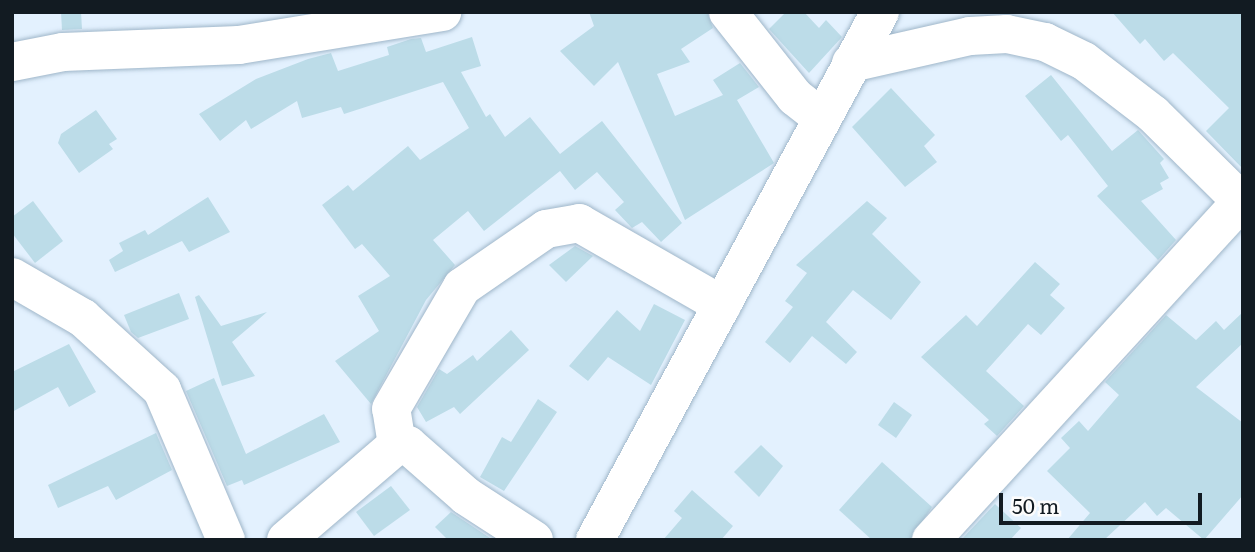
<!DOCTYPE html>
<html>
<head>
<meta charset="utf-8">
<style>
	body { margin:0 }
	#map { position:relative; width:1255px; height:552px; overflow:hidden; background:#e3f1fe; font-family:Literata,serif }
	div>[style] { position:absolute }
	.building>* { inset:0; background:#bcdce8 }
	.roads { filter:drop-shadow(0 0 2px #9fb6c9) drop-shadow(0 0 2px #9fb6c9) }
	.minor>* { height:38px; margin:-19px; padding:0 19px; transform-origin:19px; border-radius:19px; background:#fff }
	span { translate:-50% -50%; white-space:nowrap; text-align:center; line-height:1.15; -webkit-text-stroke:7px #fcfcfc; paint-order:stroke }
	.frame { position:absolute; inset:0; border:14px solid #121b22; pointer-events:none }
	.scale { position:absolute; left:999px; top:493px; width:203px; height:32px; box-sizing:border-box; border:4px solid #121b22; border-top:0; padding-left:9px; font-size:21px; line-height:24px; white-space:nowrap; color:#121b22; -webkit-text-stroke:5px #fcfcfc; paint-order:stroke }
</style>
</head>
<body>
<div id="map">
	<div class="building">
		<i style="clip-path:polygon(61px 12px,81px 12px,82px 29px,62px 30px)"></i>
		<i style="clip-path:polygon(589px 12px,707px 12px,713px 28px,681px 49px,690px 62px,657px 74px,675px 116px,723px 95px,713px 80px,740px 63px,759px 87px,737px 100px,774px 163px,685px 220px,618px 62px,594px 86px,560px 51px,594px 26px)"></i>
		<i style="clip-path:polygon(786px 12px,804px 12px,819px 28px,826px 20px,842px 37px,809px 73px,769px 29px)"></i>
		<i style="clip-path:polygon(1112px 12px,1243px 12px,1243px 169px,1206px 131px,1229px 108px,1173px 53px,1164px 61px,1145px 39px,1140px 44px)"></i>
		<i style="clip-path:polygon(472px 37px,481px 66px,461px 72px,486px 117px,490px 114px,505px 137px,530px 117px,560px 154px,602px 121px,682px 223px,661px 242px,642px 222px,632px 228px,615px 210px,624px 202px,597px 172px,575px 190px,560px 171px,484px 231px,468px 211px,433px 240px,455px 265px,426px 300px,371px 404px,335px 361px,379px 331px,358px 296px,390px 276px,362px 244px,355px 249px,322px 205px,348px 185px,353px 191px,408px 146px,420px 160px,469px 128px,443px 82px,344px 114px,341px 107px,302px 118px,297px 101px,251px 129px,246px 120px,220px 141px,199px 114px,256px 79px,308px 59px,331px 53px,338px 71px,389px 55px,387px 47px,411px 39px,421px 38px,426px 52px)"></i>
		<i style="clip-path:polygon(1051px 75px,1112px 151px,1138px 130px,1164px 159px,1160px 163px,1169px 178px,1160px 183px,1163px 189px,1141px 201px,1176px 240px,1158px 260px,1097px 196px,1108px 186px,1068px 135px,1061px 141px,1025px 96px)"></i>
		<i style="clip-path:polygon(891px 88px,935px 135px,924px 146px,937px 162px,905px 187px,852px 127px)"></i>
		<i style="clip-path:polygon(96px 110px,117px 139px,109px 144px,113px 149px,79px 173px,58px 143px,61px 134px)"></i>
		<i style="clip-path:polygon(208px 197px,230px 232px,189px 252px,182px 241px,115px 272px,109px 260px,123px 251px,119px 243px,145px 230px,148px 235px)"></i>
		<i style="clip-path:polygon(33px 201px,63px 241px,35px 263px,12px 233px,12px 217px)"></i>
		<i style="clip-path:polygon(867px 201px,887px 218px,872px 234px,921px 282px,891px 320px,853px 290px,826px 322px,857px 352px,846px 364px,812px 336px,790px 363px,765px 342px,793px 307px,785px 301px,807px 273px,796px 265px)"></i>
		<i style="clip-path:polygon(575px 246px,593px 256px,566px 282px,549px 265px)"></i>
		<i style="clip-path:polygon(1035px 262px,1060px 284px,1050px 295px,1065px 308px,1041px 335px,1028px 324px,986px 371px,1024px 406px,997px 436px,984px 424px,989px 420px,921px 357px,966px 315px,977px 326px)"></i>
		<i style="clip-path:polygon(179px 293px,189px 319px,138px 338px,131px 332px,124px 315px)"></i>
		<i style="clip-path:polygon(199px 295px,221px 326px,267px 312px,232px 342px,255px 376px,222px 386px,195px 297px)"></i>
		<i style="clip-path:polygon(654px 304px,685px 320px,651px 385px,608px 357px,588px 381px,569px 366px,617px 310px,640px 331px)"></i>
		<i style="clip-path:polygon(1243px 312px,1243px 343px,1196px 387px,1243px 423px,1243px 495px,1204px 540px,1166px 508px,1157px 516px,1145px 502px,1104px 540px,1067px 540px,1090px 513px,1047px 471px,1070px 448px,1061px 438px,1079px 421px,1088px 431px,1119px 395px,1105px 382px,1166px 315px,1196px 340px,1216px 321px,1224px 330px)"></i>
		<i style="clip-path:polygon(511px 330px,529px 350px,460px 414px,454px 407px,426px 422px,417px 407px,439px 369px,447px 374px,473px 355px,477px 361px)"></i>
		<i style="clip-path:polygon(69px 344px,96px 392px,69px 407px,58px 387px,12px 412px,12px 372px)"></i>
		<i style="clip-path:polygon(214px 378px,246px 454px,324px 414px,340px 442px,244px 485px,242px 480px,227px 486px,186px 391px)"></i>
		<i style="clip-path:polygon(538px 399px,557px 412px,504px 491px,480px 477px,502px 437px,511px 442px)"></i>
		<i style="clip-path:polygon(894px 402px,912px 415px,896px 438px,878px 425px)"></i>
		<i style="clip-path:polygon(156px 433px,172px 470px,116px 500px,108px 486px,58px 508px,48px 485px)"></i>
		<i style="clip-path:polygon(761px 445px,783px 466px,759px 497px,734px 472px)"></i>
		<i style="clip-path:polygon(882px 462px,932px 507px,910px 540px,872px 540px,839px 510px)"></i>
		<i style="clip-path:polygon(391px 486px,410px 510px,374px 536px,356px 512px)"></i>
		<i style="clip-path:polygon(692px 490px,733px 526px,721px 540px,663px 540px,682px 518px,674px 511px)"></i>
		<i style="clip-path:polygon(995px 504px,1021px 528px,1010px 540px,961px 540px)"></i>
		<i style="clip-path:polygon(451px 512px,493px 540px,448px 540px,435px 527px)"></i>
	</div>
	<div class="roads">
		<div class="minor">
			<i style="left:728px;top:12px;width:108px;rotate:51.8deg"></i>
			<i style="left:795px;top:97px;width:34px;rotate:38deg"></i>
			<i style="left:12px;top:62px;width:52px;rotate:-11.1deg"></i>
			<i style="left:63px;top:52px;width:176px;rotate:-2.3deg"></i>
			<i style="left:239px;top:45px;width:206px;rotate:-9.2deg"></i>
			<i style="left:851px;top:63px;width:122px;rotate:-12.8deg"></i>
			<i style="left:970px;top:36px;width:37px;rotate:-3deg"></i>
			<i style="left:1007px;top:34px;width:39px;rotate:12deg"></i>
			<i style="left:1045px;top:42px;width:43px;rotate:26deg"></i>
			<i style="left:1084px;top:61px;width:87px;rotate:37.5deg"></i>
			<i style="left:1153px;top:114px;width:127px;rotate:44.7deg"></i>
			<i style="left:12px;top:277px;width:82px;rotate:30deg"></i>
			<i style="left:83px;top:318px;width:107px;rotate:42.3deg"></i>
			<i style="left:162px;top:390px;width:163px;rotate:66.9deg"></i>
			<i style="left:397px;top:445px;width:36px;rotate:-99deg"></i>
			<i style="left:391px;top:409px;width:141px;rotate:-59.8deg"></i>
			<i style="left:462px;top:287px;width:102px;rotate:-34.6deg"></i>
			<i style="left:546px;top:229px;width:34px;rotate:-10deg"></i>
			<i style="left:579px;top:223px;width:165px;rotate:29.8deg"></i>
			<i style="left:286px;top:540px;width:146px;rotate:-40.6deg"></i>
			<i style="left:397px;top:445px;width:11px"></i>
			<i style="left:408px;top:445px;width:77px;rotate:41.3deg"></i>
			<i style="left:466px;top:496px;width:81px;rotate:32.9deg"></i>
			<i style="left:595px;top:540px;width:600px;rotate:-61.64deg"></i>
			<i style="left:931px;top:540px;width:462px;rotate:-47.5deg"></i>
		</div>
	</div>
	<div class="frame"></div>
	<div class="scale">50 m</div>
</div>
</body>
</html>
